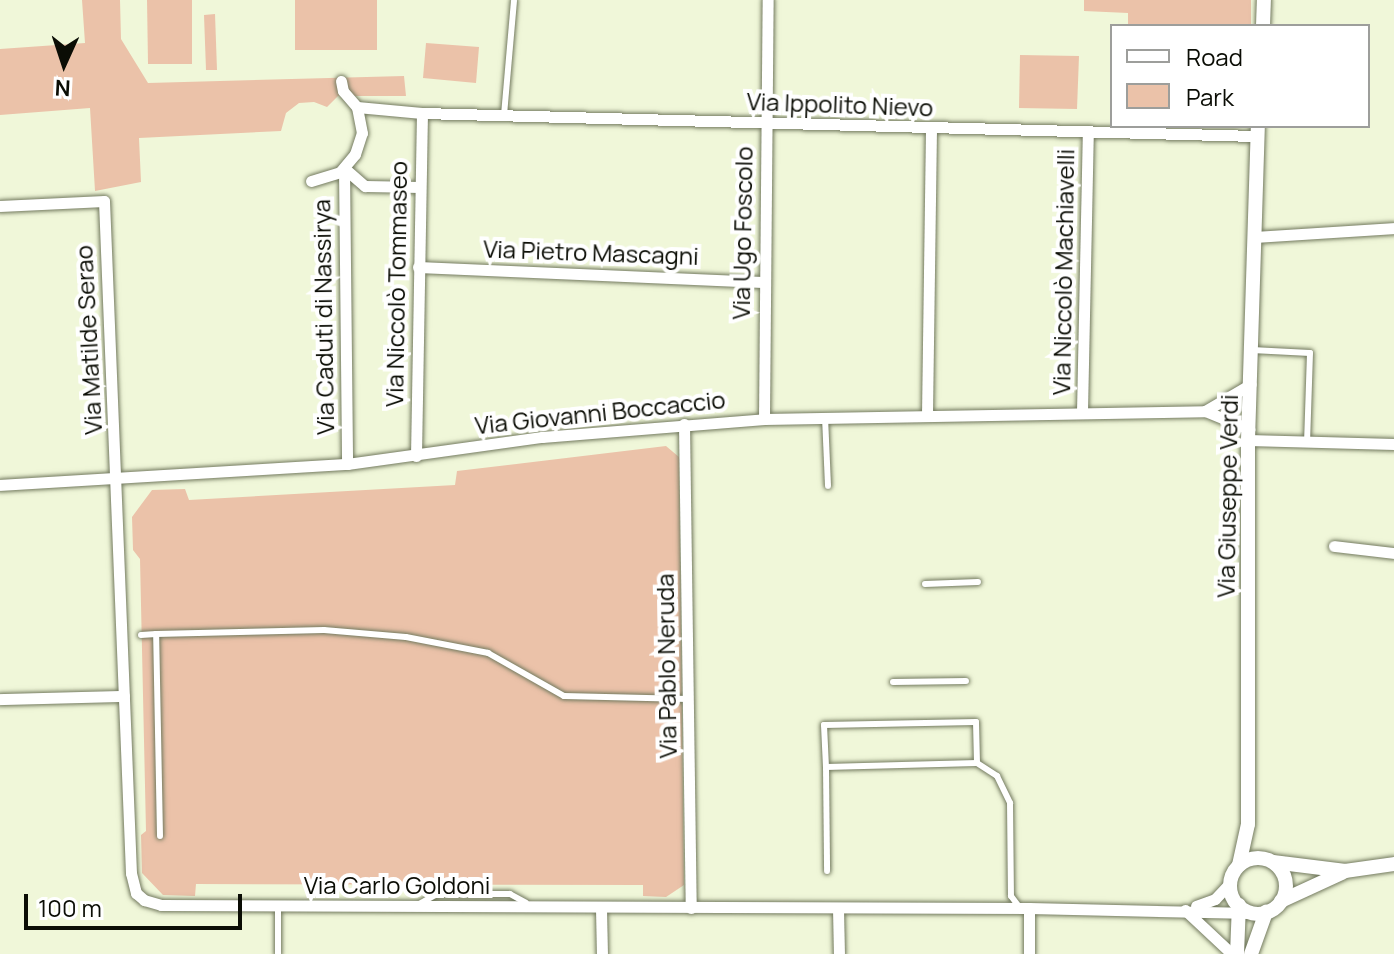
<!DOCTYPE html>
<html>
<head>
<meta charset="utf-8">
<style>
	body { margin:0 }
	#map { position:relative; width:1394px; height:954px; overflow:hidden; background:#f0f7d9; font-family:Manrope,sans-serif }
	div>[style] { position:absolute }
	.green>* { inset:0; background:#ebc2a9 }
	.roads { filter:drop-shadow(0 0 2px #737a5f) drop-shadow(0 0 2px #737a5f) }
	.service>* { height:6px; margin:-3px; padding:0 3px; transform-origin:3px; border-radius:3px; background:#fff }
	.minor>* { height:11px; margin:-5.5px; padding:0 5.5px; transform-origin:5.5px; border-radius:5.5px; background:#fff }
	.tertiary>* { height:14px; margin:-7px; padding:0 7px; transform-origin:7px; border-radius:7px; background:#fff }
	.tertiary>.ring { margin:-7px; padding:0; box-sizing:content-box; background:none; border:14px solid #fff; border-radius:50% }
	span { translate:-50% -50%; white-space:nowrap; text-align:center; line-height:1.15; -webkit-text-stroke:8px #fff; paint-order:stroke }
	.street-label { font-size:24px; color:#0b0d05 }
	.legend { position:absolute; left:1110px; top:24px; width:260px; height:104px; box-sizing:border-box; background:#fff; border:2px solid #9d9e9b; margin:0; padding:10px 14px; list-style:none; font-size:24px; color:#0b0d05 }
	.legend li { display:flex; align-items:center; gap:16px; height:40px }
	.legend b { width:40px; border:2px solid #9d9e9b }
	.north { position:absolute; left:24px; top:24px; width:80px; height:80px; -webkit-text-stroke:6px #fff; paint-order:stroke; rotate:183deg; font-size:22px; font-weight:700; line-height:32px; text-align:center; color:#0b0d05 }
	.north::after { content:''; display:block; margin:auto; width:28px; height:36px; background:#0b0d05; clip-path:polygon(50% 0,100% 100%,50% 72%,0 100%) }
	.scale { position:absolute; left:24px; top:894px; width:218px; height:36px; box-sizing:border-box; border:4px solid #0b0d05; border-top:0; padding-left:10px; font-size:24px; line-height:28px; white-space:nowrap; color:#0b0d05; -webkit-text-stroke:6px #fff; paint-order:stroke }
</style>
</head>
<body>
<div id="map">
	<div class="green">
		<i style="clip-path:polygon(82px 0,120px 0,121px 39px,148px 83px,404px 76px,406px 96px,338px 96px,327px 107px,314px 102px,299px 103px,286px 113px,281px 131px,139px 138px,141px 182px,95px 191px,90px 108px,0 115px,0 49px,85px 43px)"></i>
		<i style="clip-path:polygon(147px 0,192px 0,192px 64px,148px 64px)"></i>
		<i style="clip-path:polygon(295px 0,377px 0,377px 50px,295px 50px)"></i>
		<i style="clip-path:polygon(1084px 0,1251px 0,1251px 26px,1128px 26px,1128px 13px,1084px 11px)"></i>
		<i style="clip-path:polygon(215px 14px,217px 70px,206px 70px,204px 15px)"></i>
		<i style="clip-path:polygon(426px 43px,479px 47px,476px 83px,423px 78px)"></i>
		<i style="clip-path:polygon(1020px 55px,1079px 56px,1077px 109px,1019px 108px)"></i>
		<i style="clip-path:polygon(666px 446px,679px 457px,684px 885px,666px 897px,643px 896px,643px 885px,196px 884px,195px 896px,163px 895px,142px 873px,141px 835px,146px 831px,140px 559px,133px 550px,132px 517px,152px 490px,185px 489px,189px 500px,455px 485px,457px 471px)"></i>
	</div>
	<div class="roads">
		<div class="service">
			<i style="left:504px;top:115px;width:115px;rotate:-85deg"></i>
			<i style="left:1252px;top:350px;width:58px;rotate:3deg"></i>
			<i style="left:1310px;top:353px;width:89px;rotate:91.9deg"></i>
			<i style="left:825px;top:417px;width:69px;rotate:87.5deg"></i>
			<i style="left:925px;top:584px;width:53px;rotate:-2.2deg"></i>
			<i style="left:141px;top:635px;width:15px;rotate:-4deg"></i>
			<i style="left:893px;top:682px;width:73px;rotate:-0.8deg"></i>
			<i style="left:977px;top:763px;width:41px;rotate:-91.4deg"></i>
			<i style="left:976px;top:722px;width:152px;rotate:178.9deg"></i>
			<i style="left:824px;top:725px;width:42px;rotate:87.3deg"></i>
			<i style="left:826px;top:767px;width:151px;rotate:-1.5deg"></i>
			<i style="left:977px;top:763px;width:24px;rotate:33deg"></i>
			<i style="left:997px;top:776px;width:30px;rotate:64deg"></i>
			<i style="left:1010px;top:803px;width:93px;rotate:89.4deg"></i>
			<i style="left:1011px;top:896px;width:15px;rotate:53deg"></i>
			<i style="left:826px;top:767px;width:104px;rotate:89.4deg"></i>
			<i style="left:160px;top:836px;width:202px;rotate:-91.1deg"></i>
			<i style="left:156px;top:634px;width:168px;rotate:-1.4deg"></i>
			<i style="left:324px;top:630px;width:82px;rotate:4.9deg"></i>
			<i style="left:406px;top:637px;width:84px;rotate:11deg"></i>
			<i style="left:488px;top:653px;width:87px;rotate:29.5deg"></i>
			<i style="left:564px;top:696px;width:124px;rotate:1.4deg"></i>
			<i style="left:419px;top:904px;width:21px;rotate:-29deg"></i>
			<i style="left:437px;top:894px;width:73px"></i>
			<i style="left:510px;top:894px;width:18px;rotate:29deg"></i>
			<i style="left:278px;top:954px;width:48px;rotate:-90deg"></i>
		</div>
		<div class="minor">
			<i style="left:341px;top:81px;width:10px;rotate:79deg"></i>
			<i style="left:343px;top:91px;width:21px;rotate:49deg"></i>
			<i style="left:357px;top:107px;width:65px;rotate:5.3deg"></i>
			<i style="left:422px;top:113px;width:835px;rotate:1.58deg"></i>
			<i style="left:344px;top:168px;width:296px;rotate:89.4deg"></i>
			<i style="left:344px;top:168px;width:28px;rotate:41deg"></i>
			<i style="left:365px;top:186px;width:55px;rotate:1deg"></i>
			<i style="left:311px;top:181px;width:30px;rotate:-17deg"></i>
			<i style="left:340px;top:172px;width:23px;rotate:-50deg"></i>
			<i style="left:355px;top:154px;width:22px;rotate:-72deg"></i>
			<i style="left:362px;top:133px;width:26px;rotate:-101deg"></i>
			<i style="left:0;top:206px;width:104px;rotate:-2.8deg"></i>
			<i style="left:104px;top:201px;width:673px;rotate:87.7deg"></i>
			<i style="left:131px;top:873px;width:21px;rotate:76deg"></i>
			<i style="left:136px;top:893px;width:11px;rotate:41deg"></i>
			<i style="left:144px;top:900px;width:18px;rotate:16deg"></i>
			<i style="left:161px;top:905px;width:868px;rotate:0.2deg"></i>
			<i style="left:1029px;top:908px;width:223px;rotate:1.3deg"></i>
			<i style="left:1256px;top:237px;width:138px;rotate:-3.7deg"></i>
			<i style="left:418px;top:267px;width:345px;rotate:2.5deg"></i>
			<i style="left:1082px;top:411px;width:277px;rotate:-88.8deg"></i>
			<i style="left:1205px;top:411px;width:53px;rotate:-30.4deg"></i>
			<i style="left:927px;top:415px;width:286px;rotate:-89.2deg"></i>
			<i style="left:764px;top:419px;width:419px;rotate:-89.5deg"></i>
			<i style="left:684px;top:424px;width:484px;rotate:89.2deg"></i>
			<i style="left:1248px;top:440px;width:146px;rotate:1.6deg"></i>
			<i style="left:416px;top:456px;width:343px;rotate:-89deg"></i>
			<i style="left:0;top:485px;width:348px;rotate:-3.5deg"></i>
			<i style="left:347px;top:464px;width:197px;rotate:-7.9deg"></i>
			<i style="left:542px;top:437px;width:223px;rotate:-4.6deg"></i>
			<i style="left:764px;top:419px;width:441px;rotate:-1deg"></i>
			<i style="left:1205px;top:411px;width:48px;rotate:22.2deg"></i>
			<i style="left:1334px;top:546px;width:60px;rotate:6.7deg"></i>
			<i style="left:0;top:699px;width:124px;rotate:-1.4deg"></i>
			<i style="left:1196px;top:906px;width:20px;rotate:-20deg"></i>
			<i style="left:1215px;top:899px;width:23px;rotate:-47deg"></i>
			<i style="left:601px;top:908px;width:46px;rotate:88.8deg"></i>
			<i style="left:838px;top:908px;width:46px;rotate:88.8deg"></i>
			<i style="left:1185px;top:910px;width:64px;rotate:43.1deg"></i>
			<i style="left:1029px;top:954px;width:46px;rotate:-90deg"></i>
		</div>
		<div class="tertiary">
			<i style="left:1263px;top:26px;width:26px;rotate:-88deg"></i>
			<i class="ring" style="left:1230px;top:858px;width:42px;height:42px"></i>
			<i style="left:1273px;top:862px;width:73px;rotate:7.1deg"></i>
			<i style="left:1345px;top:871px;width:49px;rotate:-8.1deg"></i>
			<i style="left:1239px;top:865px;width:42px;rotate:-77.6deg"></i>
			<i style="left:1248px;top:824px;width:384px;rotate:-90deg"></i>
			<i style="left:1248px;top:440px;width:314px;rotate:-88.2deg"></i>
			<i style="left:1281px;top:901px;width:67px;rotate:-24.7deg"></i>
			<i style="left:1237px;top:954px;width:49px;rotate:-87.7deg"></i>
			<i style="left:1251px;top:954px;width:45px;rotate:-70.3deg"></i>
		</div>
	</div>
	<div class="street-label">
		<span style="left:840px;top:104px;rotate:2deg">Via Ippolito Nievo</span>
		<span style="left:742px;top:233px;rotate:-89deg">Via Ugo Foscolo</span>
		<span style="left:591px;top:252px;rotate:2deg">Via Pietro Mascagni</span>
		<span style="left:1063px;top:272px;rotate:-89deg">Via Niccolò Machiavelli</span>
		<span style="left:396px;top:284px;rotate:-89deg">Via Niccolò Tommaseo</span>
		<span style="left:323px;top:317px;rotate:-91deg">Via Caduti di Nassirya</span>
		<span style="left:88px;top:340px;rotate:-93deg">Via Matilde Serao</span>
		<span style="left:600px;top:412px;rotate:-6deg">Via Giovanni Boccaccio</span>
		<span style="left:1227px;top:496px;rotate:-89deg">Via Giuseppe Verdi</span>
		<span style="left:666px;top:666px;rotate:-91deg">Via Pablo Neruda</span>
		<span style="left:397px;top:885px">Via Carlo Goldoni</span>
	</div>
	<ul class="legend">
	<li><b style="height:10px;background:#fff"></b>Road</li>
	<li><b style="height:22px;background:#ebc2a9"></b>Park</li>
	</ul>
	<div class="north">N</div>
	<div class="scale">100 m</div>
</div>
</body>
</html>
